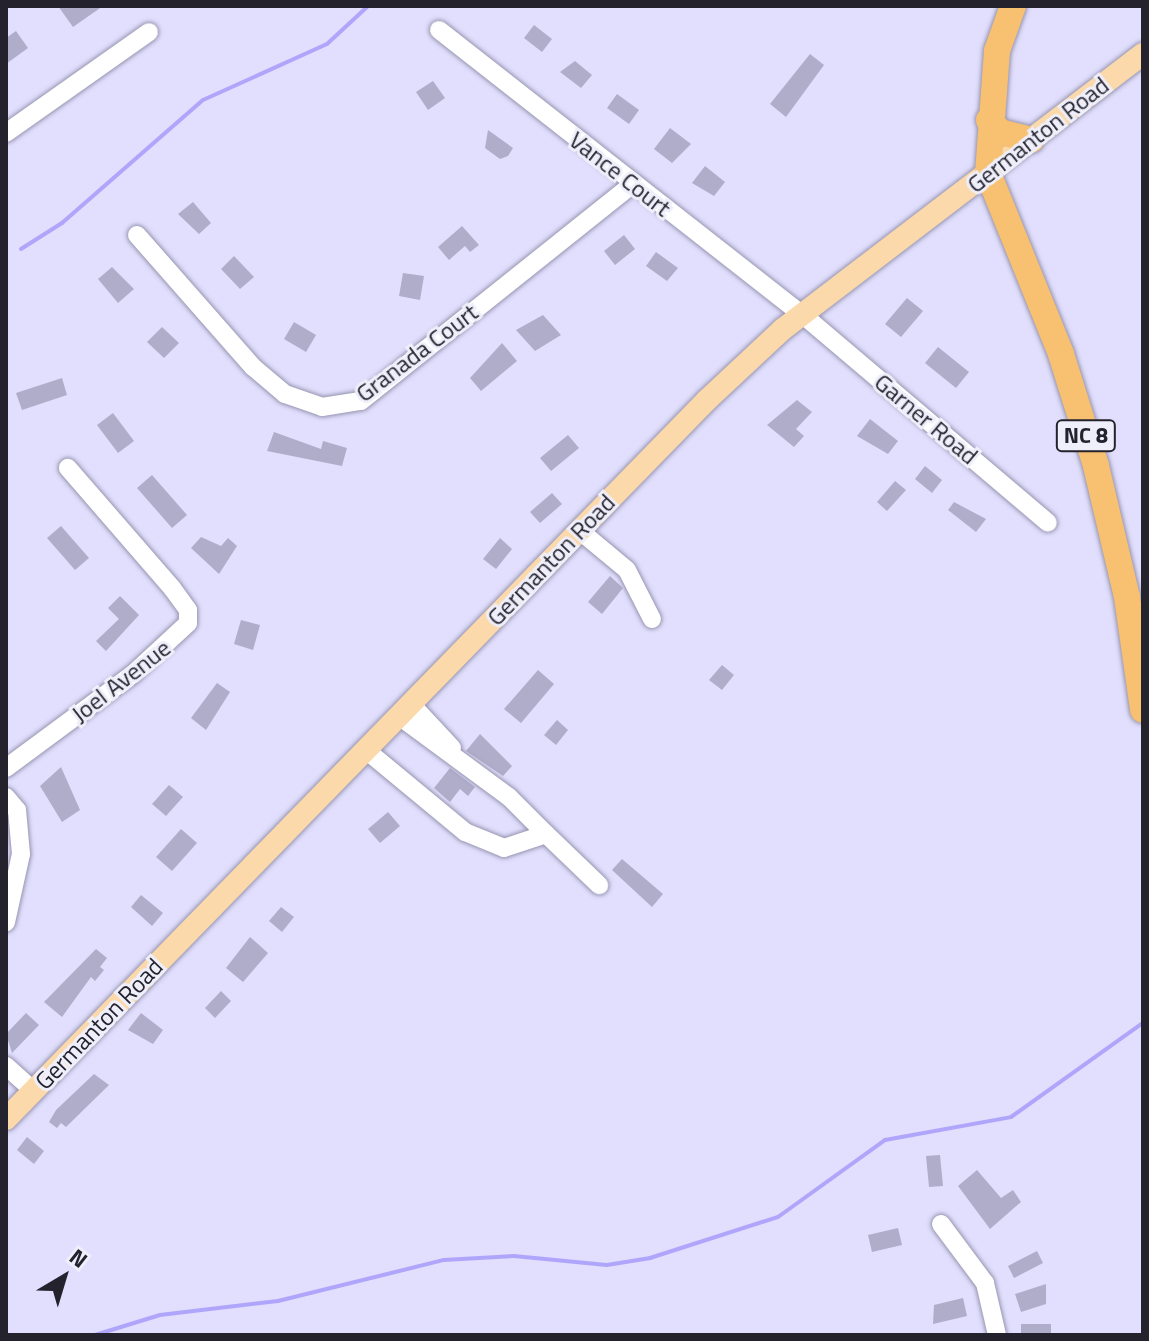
<!DOCTYPE html>
<html>
<head>
<meta charset="utf-8">
<style>
	body { margin:0 }
	#map { position:relative; width:1149px; height:1341px; overflow:hidden; background:#e1dffd; font-family:"Titillium Web",sans-serif }
	div>[style] { position:absolute }
	.stream>* { height:4px; margin:-2px; padding:0 2px; transform-origin:2px; border-radius:2px; background:#afa6fc }
	.building>* { inset:0; background:#afadca }
	.roads { filter:drop-shadow(0 0 2px #9795b1) drop-shadow(0 0 2px #9795b1) }
	.minor>* { height:18px; margin:-9px; padding:0 9px; transform-origin:9px; border-radius:9px; background:#fff }
	.major>* { height:22px; margin:-11px; padding:0 11px; transform-origin:11px; border-radius:11px; background:#fbd9aa }
	.highway>* { height:26px; margin:-13px; padding:0 13px; transform-origin:13px; border-radius:13px; background:#f8c071 }
	span { translate:-50% -50%; white-space:nowrap; text-align:center; line-height:1.15; -webkit-text-stroke:6px #efeffb; paint-order:stroke }
	.shield-label span { padding:2px 6px; background:#efeffb; border:2px solid; border-radius:6px; -webkit-text-stroke-width:0 }
	.shield-label { font-size:22px; color:#23222d; font-weight:700 }
	.street-label { font-size:24px; color:#23222d }
	.frame { position:absolute; inset:0; border:8px solid #23222d; pointer-events:none }
	.north { position:absolute; left:24px; top:1237px; width:80px; height:80px; -webkit-text-stroke:6px #efeffb; paint-order:stroke; rotate:38deg; font-size:22px; font-weight:700; line-height:32px; text-align:center; color:#23222d }
	.north::after { content:''; display:block; margin:auto; width:28px; height:36px; background:#23222d; clip-path:polygon(50% 0,100% 100%,50% 72%,0 100%) }
</style>
</head>
<body>
<div id="map">
	<div class="stream">
		<i style="left:21px;top:249px;width:49px;rotate:-32.4deg"></i>
		<i style="left:62px;top:223px;width:187px;rotate:-41.1deg"></i>
		<i style="left:203px;top:100px;width:136px;rotate:-24.3deg"></i>
		<i style="left:327px;top:44px;width:56px;rotate:-42.8deg"></i>
		<i style="left:95px;top:1335px;width:68px;rotate:-17.1deg"></i>
		<i style="left:160px;top:1315px;width:119px;rotate:-6.8deg"></i>
		<i style="left:278px;top:1301px;width:171px;rotate:-13.9deg"></i>
		<i style="left:444px;top:1260px;width:70px;rotate:-3.3deg"></i>
		<i style="left:514px;top:1256px;width:93px;rotate:5.5deg"></i>
		<i style="left:607px;top:1265px;width:44px;rotate:-9.2deg"></i>
		<i style="left:650px;top:1258px;width:134px;rotate:-17.8deg"></i>
		<i style="left:778px;top:1217px;width:132px;rotate:-35.7deg"></i>
		<i style="left:885px;top:1140px;width:128px;rotate:-10.3deg"></i>
		<i style="left:1011px;top:1117px;width:162px;rotate:-35.5deg"></i>
	</div>
	<div class="building">
		<i style="clip-path:polygon(58px 6px,103px 6px,73px 27px)"></i>
		<i style="clip-path:polygon(534px 25px,552px 39px,542px 52px,524px 38px)"></i>
		<i style="clip-path:polygon(16px 31px,28px 48px,6px 64px,6px 38px)"></i>
		<i style="clip-path:polygon(810px 54px,824px 65px,786px 117px,770px 104px)"></i>
		<i style="clip-path:polygon(575px 61px,592px 75px,581px 88px,560px 72px)"></i>
		<i style="clip-path:polygon(433px 81px,445px 98px,428px 110px,416px 92px)"></i>
		<i style="clip-path:polygon(617px 94px,639px 110px,629px 124px,607px 108px)"></i>
		<i style="clip-path:polygon(670px 128px,691px 144px,672px 163px,654px 149px)"></i>
		<i style="clip-path:polygon(488px 130px,513px 148px,508px 156px,500px 159px,485px 148px)"></i>
		<i style="clip-path:polygon(705px 166px,725px 182px,714px 196px,692px 183px)"></i>
		<i style="clip-path:polygon(193px 202px,211px 223px,199px 234px,178px 214px)"></i>
		<i style="clip-path:polygon(462px 226px,479px 245px,470px 252px,465px 246px,449px 260px,438px 247px)"></i>
		<i style="clip-path:polygon(624px 235px,635px 249px,615px 265px,604px 251px)"></i>
		<i style="clip-path:polygon(656px 252px,678px 268px,667px 281px,646px 266px)"></i>
		<i style="clip-path:polygon(234px 256px,254px 277px,240px 289px,221px 269px)"></i>
		<i style="clip-path:polygon(112px 267px,134px 289px,118px 303px,98px 279px)"></i>
		<i style="clip-path:polygon(403px 273px,424px 276px,420px 300px,399px 296px)"></i>
		<i style="clip-path:polygon(907px 298px,923px 311px,901px 337px,885px 324px)"></i>
		<i style="clip-path:polygon(543px 315px,561px 335px,535px 351px,516px 330px)"></i>
		<i style="clip-path:polygon(294px 322px,316px 335px,306px 352px,284px 339px)"></i>
		<i style="clip-path:polygon(162px 327px,179px 343px,164px 358px,147px 342px)"></i>
		<i style="clip-path:polygon(502px 343px,517px 361px,481px 391px,470px 378px)"></i>
		<i style="clip-path:polygon(938px 347px,969px 372px,956px 388px,925px 363px)"></i>
		<i style="clip-path:polygon(62px 378px,67px 395px,22px 410px,16px 393px)"></i>
		<i style="clip-path:polygon(797px 400px,812px 412px,796px 429px,804px 436px,794px 447px,767px 425px)"></i>
		<i style="clip-path:polygon(113px 413px,134px 441px,118px 453px,97px 425px)"></i>
		<i style="clip-path:polygon(870px 419px,898px 441px,888px 454px,857px 436px)"></i>
		<i style="clip-path:polygon(274px 432px,321px 449px,323px 441px,347px 448px,342px 466px,267px 451px)"></i>
		<i style="clip-path:polygon(568px 435px,579px 448px,551px 471px,540px 458px)"></i>
		<i style="clip-path:polygon(925px 466px,942px 480px,932px 493px,915px 479px)"></i>
		<i style="clip-path:polygon(152px 475px,187px 515px,172px 528px,137px 488px)"></i>
		<i style="clip-path:polygon(895px 481px,906px 490px,887px 511px,877px 502px)"></i>
		<i style="clip-path:polygon(552px 493px,562px 504px,540px 523px,530px 512px)"></i>
		<i style="clip-path:polygon(954px 502px,986px 519px,976px 532px,948px 510px)"></i>
		<i style="clip-path:polygon(61px 526px,89px 558px,75px 570px,47px 538px)"></i>
		<i style="clip-path:polygon(201px 537px,221px 546px,228px 538px,237px 546px,219px 574px,191px 548px)"></i>
		<i style="clip-path:polygon(500px 538px,512px 549px,496px 569px,483px 559px)"></i>
		<i style="clip-path:polygon(610px 576px,623px 588px,602px 614px,588px 602px)"></i>
		<i style="clip-path:polygon(120px 596px,139px 615px,106px 651px,96px 641px,119px 619px,108px 608px)"></i>
		<i style="clip-path:polygon(241px 620px,260px 625px,253px 650px,234px 644px)"></i>
		<i style="clip-path:polygon(722px 665px,734px 675px,722px 690px,709px 680px)"></i>
		<i style="clip-path:polygon(538px 670px,554px 684px,521px 723px,504px 709px)"></i>
		<i style="clip-path:polygon(217px 683px,230px 692px,206px 730px,191px 718px)"></i>
		<i style="clip-path:polygon(557px 720px,568px 730px,556px 745px,544px 735px)"></i>
		<i style="clip-path:polygon(480px 734px,512px 766px,503px 776px,466px 751px)"></i>
		<i style="clip-path:polygon(61px 767px,80px 810px,62px 822px,40px 786px)"></i>
		<i style="clip-path:polygon(450px 768px,475px 787px,468px 796px,460px 789px,450px 802px,434px 788px)"></i>
		<i style="clip-path:polygon(169px 785px,183px 797px,166px 816px,152px 804px)"></i>
		<i style="clip-path:polygon(388px 812px,400px 826px,380px 843px,368px 829px)"></i>
		<i style="clip-path:polygon(181px 829px,197px 843px,172px 871px,156px 857px)"></i>
		<i style="clip-path:polygon(622px 859px,663px 894px,652px 907px,612px 870px)"></i>
		<i style="clip-path:polygon(141px 895px,163px 913px,152px 926px,131px 907px)"></i>
		<i style="clip-path:polygon(281px 907px,294px 917px,282px 932px,269px 921px)"></i>
		<i style="clip-path:polygon(250px 937px,268px 953px,243px 982px,226px 968px)"></i>
		<i style="clip-path:polygon(96px 949px,107px 958px,100px 967px,104px 970px,95px 981px,91px 977px,62px 1017px,44px 1002px)"></i>
		<i style="clip-path:polygon(221px 991px,231px 1001px,215px 1018px,205px 1008px)"></i>
		<i style="clip-path:polygon(26px 1013px,39px 1025px,12px 1053px,6px 1034px)"></i>
		<i style="clip-path:polygon(141px 1013px,163px 1030px,153px 1044px,128px 1030px)"></i>
		<i style="clip-path:polygon(94px 1074px,109px 1085px,66px 1127px,61px 1123px,57px 1128px,49px 1122px,56px 1110px)"></i>
		<i style="clip-path:polygon(27px 1137px,44px 1151px,34px 1164px,17px 1150px)"></i>
		<i style="clip-path:polygon(940px 1155px,943px 1186px,929px 1187px,926px 1156px)"></i>
		<i style="clip-path:polygon(977px 1170px,1001px 1198px,1013px 1190px,1021px 1202px,990px 1229px,958px 1186px)"></i>
		<i style="clip-path:polygon(898px 1228px,902px 1245px,872px 1252px,868px 1235px)"></i>
		<i style="clip-path:polygon(1037px 1251px,1043px 1263px,1014px 1278px,1008px 1266px)"></i>
		<i style="clip-path:polygon(1046px 1284px,1046px 1304px,1021px 1312px,1015px 1294px)"></i>
		<i style="clip-path:polygon(963px 1298px,967px 1316px,933px 1324px,934px 1305px)"></i>
		<i style="clip-path:polygon(1021px 1324px,1051px 1324px,1051px 1335px,1021px 1335px)"></i>
	</div>
	<div class="roads">
		<div class="minor">
			<i style="left:439px;top:30px;width:462px;rotate:38.1deg"></i>
			<i style="left:803px;top:315px;width:321px;rotate:40.3deg"></i>
			<i style="left:6px;top:133px;width:175px;rotate:-35.2deg"></i>
			<i style="left:137px;top:235px;width:176px;rotate:48.7deg"></i>
			<i style="left:253px;top:367px;width:42px;rotate:40.2deg"></i>
			<i style="left:285px;top:394px;width:39px;rotate:19deg"></i>
			<i style="left:322px;top:407px;width:39px;rotate:-9deg"></i>
			<i style="left:361px;top:401px;width:348px;rotate:-38.6deg"></i>
			<i style="left:579px;top:530px;width:62px;rotate:39.8deg"></i>
			<i style="left:627px;top:570px;width:55px;rotate:63deg"></i>
			<i style="left:411px;top:704px;width:60px;rotate:47deg"></i>
			<i style="left:399px;top:716px;width:137px;rotate:36.4deg"></i>
			<i style="left:509px;top:797px;width:52px;rotate:45deg"></i>
			<i style="left:366px;top:750px;width:129px;rotate:39.6deg"></i>
			<i style="left:465px;top:832px;width:42px;rotate:22.3deg"></i>
			<i style="left:504px;top:848px;width:44px;rotate:-18.4deg"></i>
			<i style="left:546px;top:834px;width:74px;rotate:43.9deg"></i>
			<i style="left:6px;top:768px;width:158px;rotate:-36.5deg"></i>
			<i style="left:133px;top:674px;width:75px;rotate:-42.8deg"></i>
			<i style="left:188px;top:623px;width:13px;rotate:-90deg"></i>
			<i style="left:188px;top:610px;width:27px;rotate:-126deg"></i>
			<i style="left:172px;top:588px;width:159px;rotate:-130.9deg"></i>
			<i style="left:6px;top:797px;width:17px;rotate:50deg"></i>
			<i style="left:17px;top:810px;width:44px;rotate:84.8deg"></i>
			<i style="left:21px;top:854px;width:70px;rotate:102.4deg"></i>
			<i style="left:6px;top:1066px;width:38px;rotate:42deg"></i>
			<i style="left:941px;top:1224px;width:74px;rotate:53.3deg"></i>
			<i style="left:985px;top:1283px;width:53px;rotate:77deg"></i>
		</div>
		<div class="major">
			<i style="left:6px;top:1119px;width:1004px;rotate:-45.73deg"></i>
			<i style="left:707px;top:400px;width:104px;rotate:-43.1deg"></i>
			<i style="left:783px;top:329px;width:453px;rotate:-37.4deg"></i>
		</div>
		<div class="highway">
			<i style="left:1013px;top:6px;width:48px;rotate:109.6deg"></i>
			<i style="left:997px;top:51px;width:122px;rotate:94.2deg"></i>
			<i style="left:988px;top:173px;width:195px;rotate:68deg"></i>
			<i style="left:1061px;top:354px;width:117px;rotate:72.6deg"></i>
			<i style="left:1096px;top:466px;width:135px;rotate:76.7deg"></i>
			<i style="left:1127px;top:597px;width:114px;rotate:81.9deg"></i>
			<i style="left:989px;top:120px;width:16px;rotate:47deg"></i>
			<i style="left:1000px;top:132px;width:32px;rotate:14deg"></i>
		</div>
	</div>
	<div class="shield-label">
		<span style="left:1086px;top:436px">NC 8</span>
	</div>
	<div class="street-label">
		<span style="left:1038px;top:135px;rotate:-38deg">Germanton Road</span>
		<span style="left:620px;top:174px;rotate:38deg">Vance Court</span>
		<span style="left:417px;top:353px;rotate:-37deg">Granada Court</span>
		<span style="left:926px;top:419px;rotate:40deg">Garner Road</span>
		<span style="left:551px;top:560px;rotate:-46deg">Germanton Road</span>
		<span style="left:121px;top:681px;rotate:-38deg">Joel Avenue</span>
		<span style="left:99px;top:1024px;rotate:-46deg">Germanton Road</span>
	</div>
	<div class="frame"></div>
	<div class="north">N</div>
</div>
</body>
</html>
